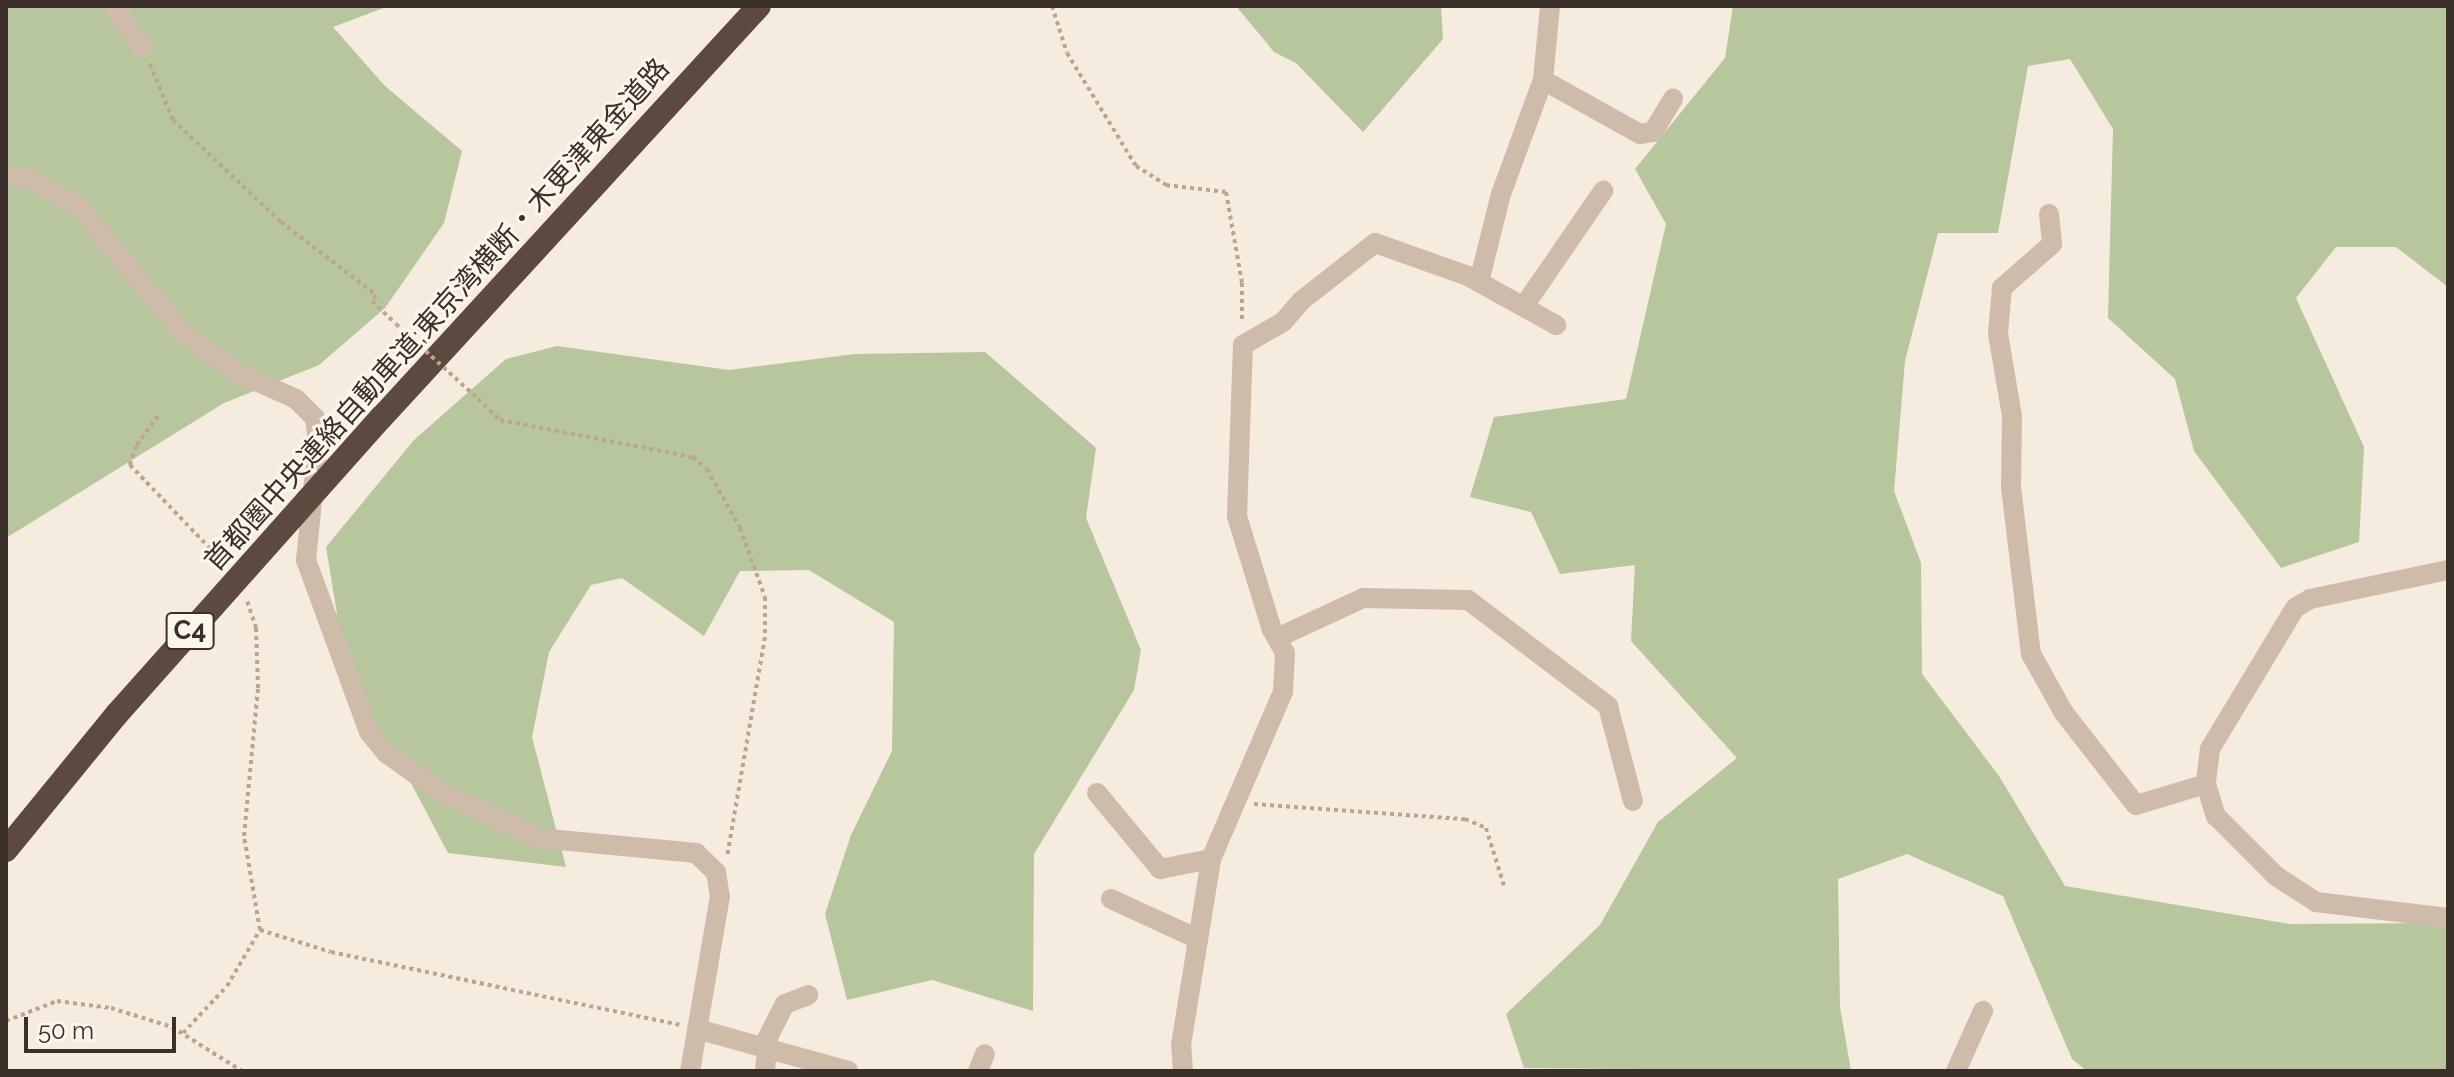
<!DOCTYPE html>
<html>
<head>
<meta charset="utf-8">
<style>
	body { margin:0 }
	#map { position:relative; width:2454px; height:1077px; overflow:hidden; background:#f5ebde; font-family:Raleway,"Noto Sans JP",sans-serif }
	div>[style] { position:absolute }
	.green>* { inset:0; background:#b7c69c }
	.path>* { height:4px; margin-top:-2px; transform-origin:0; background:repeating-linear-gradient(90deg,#bba592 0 4px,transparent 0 8px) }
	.minor>* { height:20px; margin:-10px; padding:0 10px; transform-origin:10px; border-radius:10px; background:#cfbba9 }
	.highway>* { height:24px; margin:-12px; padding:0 12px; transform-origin:12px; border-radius:12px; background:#5d493f }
	.path-bridge>* { height:4px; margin-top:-2px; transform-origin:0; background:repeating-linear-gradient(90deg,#bba592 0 4px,transparent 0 8px) }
	.highway-bridge>* { height:24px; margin:-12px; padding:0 12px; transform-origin:12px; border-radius:12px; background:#5d493f }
	span { translate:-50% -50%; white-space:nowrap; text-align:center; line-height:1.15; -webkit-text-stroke:6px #fcf5ec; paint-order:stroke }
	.shield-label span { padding:2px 6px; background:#fcf5ec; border:2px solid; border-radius:6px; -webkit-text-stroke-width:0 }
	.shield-label { font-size:26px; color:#3b2f29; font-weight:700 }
	.street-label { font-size:28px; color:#3b2f29 }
	.frame { position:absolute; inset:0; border:8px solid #3b2f29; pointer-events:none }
	.scale { position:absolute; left:24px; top:1017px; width:152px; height:36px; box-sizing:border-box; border:4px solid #3b2f29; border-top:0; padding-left:10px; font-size:24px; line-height:28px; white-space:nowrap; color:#3b2f29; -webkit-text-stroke:6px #fcf5ec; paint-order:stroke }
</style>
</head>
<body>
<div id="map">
	<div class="green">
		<i style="clip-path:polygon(6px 6px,389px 6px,333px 27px,385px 86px,462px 151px,444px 223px,385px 308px,319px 365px,224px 403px,6px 538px)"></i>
		<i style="clip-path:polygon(1236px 6px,1441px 6px,1443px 39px,1363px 132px,1296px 63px,1274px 52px)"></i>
		<i style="clip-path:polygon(1733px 6px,2448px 6px,2448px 287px,2396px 247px,2336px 247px,2296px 298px,2364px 447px,2359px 542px,2281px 568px,2194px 451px,2175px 379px,2108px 318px,2113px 129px,2070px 59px,2028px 66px,1998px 233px,1938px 233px,1905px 361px,1894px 491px,1921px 563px,1922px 674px,1999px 776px,2065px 886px,2289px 924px,2448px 923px,2448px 1071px,2087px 1071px,2072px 1059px,2003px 896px,1907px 854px,1838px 879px,1840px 1007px,1851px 1071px,1524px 1068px,1506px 1014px,1600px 925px,1658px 822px,1737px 758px,1631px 641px,1635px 565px,1560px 574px,1531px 512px,1470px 497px,1494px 417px,1626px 399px,1666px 224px,1635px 169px,1725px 58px)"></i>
		<i style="clip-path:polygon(557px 346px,729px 370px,855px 354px,985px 352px,1096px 448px,1086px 518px,1141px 650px,1134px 690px,1034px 854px,1033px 1011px,932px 980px,847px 1000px,825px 914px,851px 835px,892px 751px,894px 622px,809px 570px,740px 571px,704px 636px,622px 578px,591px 585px,549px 652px,532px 737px,566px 867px,448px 853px,395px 753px,351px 699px,326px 547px,414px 440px,506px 359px)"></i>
	</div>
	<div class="path">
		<i style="left:1052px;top:6px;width:49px;rotate:72.3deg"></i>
		<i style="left:1067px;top:53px;width:132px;rotate:58.6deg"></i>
		<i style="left:1136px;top:166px;width:36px;rotate:32deg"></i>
		<i style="left:1166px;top:185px;width:60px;rotate:6.7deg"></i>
		<i style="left:1226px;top:192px;width:92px;rotate:80deg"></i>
		<i style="left:1242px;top:283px;width:40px;rotate:90deg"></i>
		<i style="left:150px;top:64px;width:61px;rotate:67.7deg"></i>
		<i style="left:173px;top:120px;width:149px;rotate:43.4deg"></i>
		<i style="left:281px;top:222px;width:120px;rotate:37.5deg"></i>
		<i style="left:376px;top:295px;width:7px;rotate:124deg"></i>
		<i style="left:372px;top:301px;width:33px;rotate:44deg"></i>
		<i style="left:478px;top:399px;width:30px;rotate:44deg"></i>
		<i style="left:500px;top:420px;width:197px;rotate:10.9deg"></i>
		<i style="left:693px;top:457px;width:18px;rotate:41deg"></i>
		<i style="left:707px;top:469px;width:68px;rotate:60.8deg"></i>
		<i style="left:740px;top:528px;width:73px;rotate:70.1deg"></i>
		<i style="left:765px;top:597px;width:40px;rotate:90deg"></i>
		<i style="left:765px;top:637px;width:223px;rotate:99.8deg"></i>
		<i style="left:158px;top:416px;width:37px;rotate:126deg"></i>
		<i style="left:136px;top:446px;width:20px;rotate:108deg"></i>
		<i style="left:130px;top:465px;width:136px;rotate:46.2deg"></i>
		<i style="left:1254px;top:804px;width:212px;rotate:4.1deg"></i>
		<i style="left:1465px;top:819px;width:23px;rotate:23deg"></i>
		<i style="left:1486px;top:828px;width:64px;rotate:72.7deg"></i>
		<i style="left:260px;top:930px;width:74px;rotate:17.2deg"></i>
		<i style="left:331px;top:952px;width:356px;rotate:11.8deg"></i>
		<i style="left:6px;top:1021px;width:55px;rotate:-21.4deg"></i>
		<i style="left:57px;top:1001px;width:54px;rotate:7.4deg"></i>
		<i style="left:111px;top:1008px;width:64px;rotate:17.3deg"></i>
		<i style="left:172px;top:1027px;width:83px;rotate:32.2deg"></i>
		<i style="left:183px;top:1033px;width:64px;rotate:-46.9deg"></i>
		<i style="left:227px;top:986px;width:65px;rotate:-59.5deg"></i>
		<i style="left:260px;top:930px;width:95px;rotate:-99.7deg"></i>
		<i style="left:244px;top:836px;width:149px;rotate:-84.6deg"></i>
		<i style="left:258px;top:688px;width:60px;rotate:-91.9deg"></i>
		<i style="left:256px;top:628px;width:28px;rotate:-108deg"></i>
	</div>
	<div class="minor">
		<i style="left:113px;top:6px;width:51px;rotate:53.8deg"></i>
		<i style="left:1543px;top:80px;width:111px;rotate:29.1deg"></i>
		<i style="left:1640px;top:134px;width:13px;rotate:-9deg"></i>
		<i style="left:1653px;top:132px;width:39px;rotate:-59deg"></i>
		<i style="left:6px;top:175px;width:29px;rotate:12deg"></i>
		<i style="left:34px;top:181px;width:52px;rotate:30deg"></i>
		<i style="left:79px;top:207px;width:162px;rotate:50.5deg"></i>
		<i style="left:182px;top:332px;width:69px;rotate:36.2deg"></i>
		<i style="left:238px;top:373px;width:64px;rotate:24.1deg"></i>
		<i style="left:296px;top:399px;width:27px;rotate:45deg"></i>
		<i style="left:315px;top:418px;width:24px;rotate:83deg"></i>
		<i style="left:318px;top:442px;width:119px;rotate:95.8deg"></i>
		<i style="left:306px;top:560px;width:183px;rotate:69.9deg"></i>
		<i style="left:369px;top:732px;width:27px;rotate:51deg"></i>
		<i style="left:386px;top:753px;width:69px;rotate:35.5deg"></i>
		<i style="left:442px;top:793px;width:106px;rotate:25.1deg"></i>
		<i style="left:538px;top:838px;width:159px;rotate:5.4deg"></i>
		<i style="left:696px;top:853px;width:28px;rotate:44deg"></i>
		<i style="left:716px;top:872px;width:24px;rotate:81deg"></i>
		<i style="left:720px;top:896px;width:178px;rotate:99.7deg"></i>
		<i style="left:2049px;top:214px;width:30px;rotate:84deg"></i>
		<i style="left:2052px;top:244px;width:67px;rotate:138.7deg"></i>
		<i style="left:2002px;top:288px;width:46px;rotate:95deg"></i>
		<i style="left:1998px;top:334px;width:83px;rotate:80.3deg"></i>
		<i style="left:2012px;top:416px;width:71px;rotate:90.8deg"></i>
		<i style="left:2011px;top:487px;width:168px;rotate:83.2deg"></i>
		<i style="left:2031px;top:654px;width:68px;rotate:60.8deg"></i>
		<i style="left:2064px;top:713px;width:117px;rotate:52deg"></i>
		<i style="left:2136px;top:805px;width:73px;rotate:-16.7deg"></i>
		<i style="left:1479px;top:282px;width:91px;rotate:-76deg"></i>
		<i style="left:1501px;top:194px;width:121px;rotate:-69.8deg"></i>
		<i style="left:1543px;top:80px;width:74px;rotate:-84.6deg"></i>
		<i style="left:1524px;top:306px;width:140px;rotate:-55.5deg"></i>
		<i style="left:2448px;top:570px;width:141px;rotate:168.1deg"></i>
		<i style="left:2310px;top:599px;width:17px;rotate:149deg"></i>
		<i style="left:2295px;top:608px;width:165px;rotate:121.1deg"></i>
		<i style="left:2210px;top:749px;width:35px;rotate:97deg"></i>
		<i style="left:2206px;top:784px;width:34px;rotate:73deg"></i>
		<i style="left:2216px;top:816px;width:85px;rotate:45deg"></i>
		<i style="left:2276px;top:876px;width:48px;rotate:33deg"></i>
		<i style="left:2316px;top:902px;width:133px;rotate:6.9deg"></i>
		<i style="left:1277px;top:638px;width:95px;rotate:-24.9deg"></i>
		<i style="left:1363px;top:598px;width:105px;rotate:1.1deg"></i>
		<i style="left:1468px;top:600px;width:176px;rotate:37.1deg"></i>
		<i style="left:1608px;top:706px;width:98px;rotate:75.3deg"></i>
		<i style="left:1097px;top:793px;width:99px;rotate:50.3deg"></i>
		<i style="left:1160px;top:869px;width:52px;rotate:-11.1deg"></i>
		<i style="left:1111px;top:899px;width:96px;rotate:24.7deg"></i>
		<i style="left:697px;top:1029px;width:157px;rotate:15.5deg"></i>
		<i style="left:765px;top:1071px;width:34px;rotate:-85deg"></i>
		<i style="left:768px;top:1037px;width:37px;rotate:-63deg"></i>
		<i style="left:785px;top:1004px;width:25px;rotate:-21deg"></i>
		<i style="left:978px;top:1071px;width:18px;rotate:-68deg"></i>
		<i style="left:1183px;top:1071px;width:26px;rotate:-94deg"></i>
		<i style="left:1181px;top:1045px;width:188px;rotate:-80.8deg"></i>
		<i style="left:1211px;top:859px;width:182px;rotate:-66.7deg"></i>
		<i style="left:1283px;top:692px;width:39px;rotate:-87deg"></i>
		<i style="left:1285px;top:653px;width:26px;rotate:-119deg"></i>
		<i style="left:1272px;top:630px;width:119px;rotate:-107.1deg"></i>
		<i style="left:1237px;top:516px;width:171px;rotate:-88deg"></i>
		<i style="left:1243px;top:345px;width:46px;rotate:-29.9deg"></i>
		<i style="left:1283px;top:322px;width:28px;rotate:-49deg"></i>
		<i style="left:1301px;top:301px;width:94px;rotate:-38.1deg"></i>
		<i style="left:1375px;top:243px;width:99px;rotate:19.5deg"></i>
		<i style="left:1468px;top:276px;width:101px;rotate:29.1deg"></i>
		<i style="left:1956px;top:1071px;width:66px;rotate:-65.8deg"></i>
	</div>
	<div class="highway">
		<i style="left:381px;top:418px;width:559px;rotate:-47.46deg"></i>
	</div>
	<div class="path-bridge">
		<i style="left:396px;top:324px;width:111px;rotate:42.4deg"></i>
	</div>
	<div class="highway-bridge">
		<i style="left:6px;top:850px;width:176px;rotate:-50.8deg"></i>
		<i style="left:117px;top:714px;width:397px;rotate:-48.3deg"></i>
	</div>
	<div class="shield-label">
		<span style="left:190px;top:631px">C4</span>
	</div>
	<div class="street-label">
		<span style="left:437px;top:315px;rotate:-48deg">首都圏中央連絡自動車道;東京湾横断・木更津東金道路</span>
	</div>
	<div class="frame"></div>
	<div class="scale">50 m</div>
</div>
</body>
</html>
